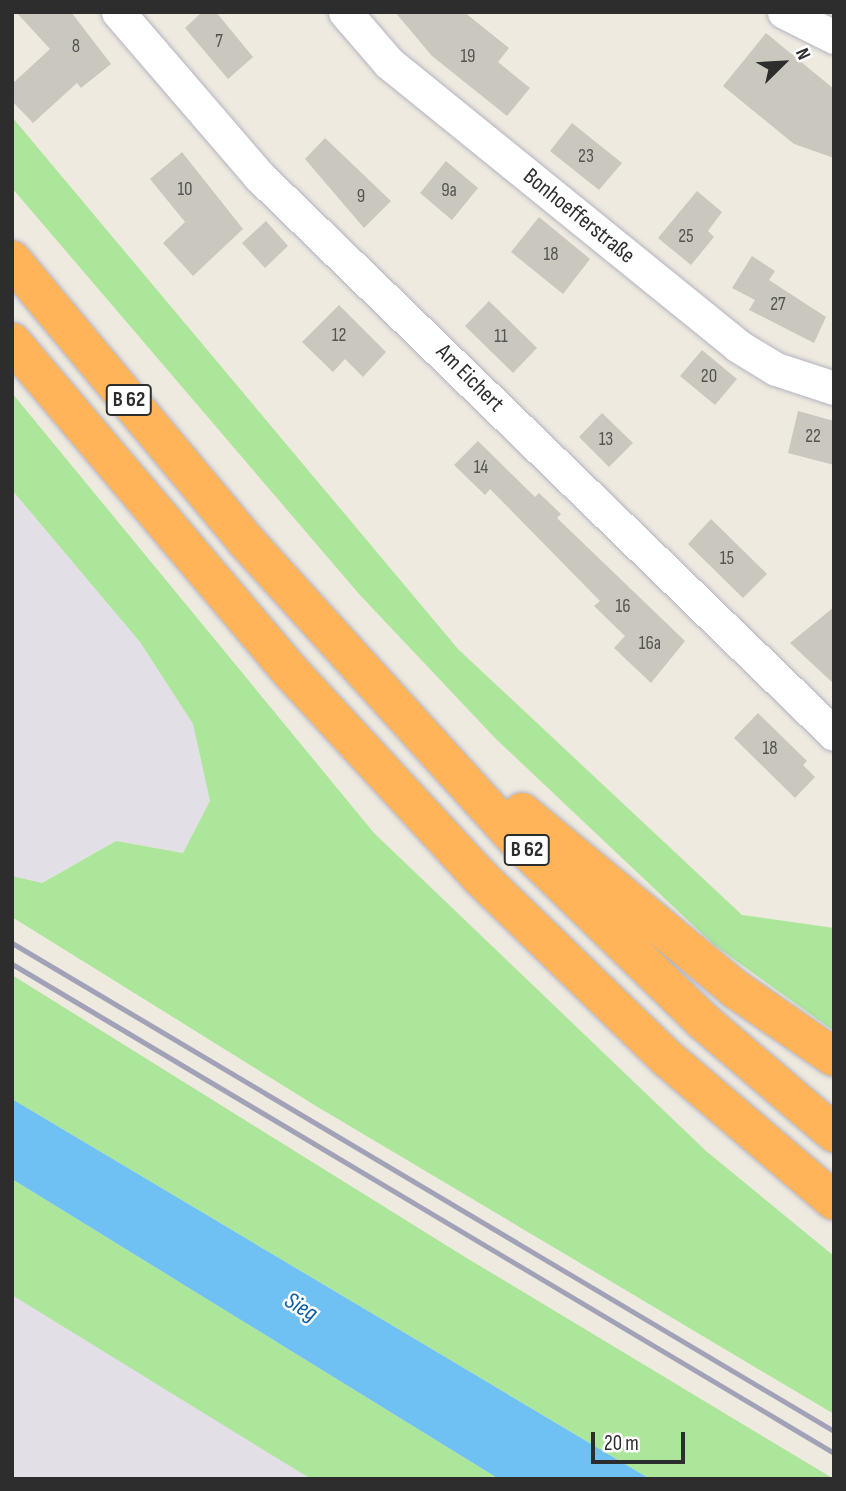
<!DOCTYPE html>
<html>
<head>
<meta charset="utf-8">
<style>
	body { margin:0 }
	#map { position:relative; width:846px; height:1491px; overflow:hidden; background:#efeadf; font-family:"Sofia Sans Condensed",sans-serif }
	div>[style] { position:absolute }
	.industrial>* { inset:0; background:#e3dfe7 }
	.green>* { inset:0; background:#abe69a }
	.water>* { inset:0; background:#6fc1f3 }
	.building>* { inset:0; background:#cac7be }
	.roads { filter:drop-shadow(0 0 2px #b3b3c1) drop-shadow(0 0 2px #b3b3c1) }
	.minor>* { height:33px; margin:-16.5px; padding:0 16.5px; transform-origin:16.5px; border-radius:16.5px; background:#fff }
	.highway>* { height:38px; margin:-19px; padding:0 19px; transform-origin:19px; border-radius:19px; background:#ffb45a }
	.rail>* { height:5px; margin:-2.5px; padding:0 2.5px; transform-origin:2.5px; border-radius:2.5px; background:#a1a2b8 }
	span { translate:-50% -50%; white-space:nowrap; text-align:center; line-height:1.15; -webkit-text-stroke:5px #fff; paint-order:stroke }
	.number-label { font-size:19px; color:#545451 }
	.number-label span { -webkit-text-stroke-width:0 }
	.shield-label span { padding:2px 5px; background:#fff; border:2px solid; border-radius:5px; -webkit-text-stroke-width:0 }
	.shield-label { font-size:21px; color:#2d2d2d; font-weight:700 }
	.street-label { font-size:23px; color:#2d2d2d }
	.water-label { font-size:24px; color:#095da5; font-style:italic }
	.frame { position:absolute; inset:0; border:14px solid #2d2d2d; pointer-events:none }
	.north { position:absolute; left:748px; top:28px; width:70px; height:70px; -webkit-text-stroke:5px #fff; paint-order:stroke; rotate:66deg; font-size:19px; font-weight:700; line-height:28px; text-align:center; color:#2d2d2d }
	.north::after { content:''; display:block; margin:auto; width:24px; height:32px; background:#2d2d2d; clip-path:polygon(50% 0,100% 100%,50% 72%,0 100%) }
	.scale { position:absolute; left:591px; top:1432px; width:94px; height:32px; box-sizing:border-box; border:4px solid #2d2d2d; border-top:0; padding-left:9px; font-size:21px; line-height:24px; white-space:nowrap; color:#2d2d2d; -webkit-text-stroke:5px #fff; paint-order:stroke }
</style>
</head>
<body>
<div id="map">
	<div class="industrial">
		<i style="clip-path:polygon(12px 490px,140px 642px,193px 724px,210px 801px,183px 853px,116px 841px,41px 883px,12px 876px)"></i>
		<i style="clip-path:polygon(12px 1293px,313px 1479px,12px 1479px)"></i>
	</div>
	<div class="green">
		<i style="clip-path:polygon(12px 117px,458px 649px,742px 915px,834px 928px,834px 1031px,714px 945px,495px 738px,359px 594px,12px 188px)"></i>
		<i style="clip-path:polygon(12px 393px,374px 833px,706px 1151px,834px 1256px,834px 1414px,316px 1106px,12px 917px,12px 876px,42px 883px,116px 841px,183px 853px,210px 801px,193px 724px,140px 642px,12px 490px)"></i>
		<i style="clip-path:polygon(12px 975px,465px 1257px,834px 1479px,650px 1479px,12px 1099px)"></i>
		<i style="clip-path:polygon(12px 1179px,499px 1479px,311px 1479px,12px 1295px)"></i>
	</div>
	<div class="water">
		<i style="clip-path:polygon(12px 1099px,650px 1479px,499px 1479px,12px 1179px)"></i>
	</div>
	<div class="building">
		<i style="clip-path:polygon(16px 12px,71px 12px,111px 64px,81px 88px,77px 83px,33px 123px,12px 101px,12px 84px,50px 49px)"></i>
		<i style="clip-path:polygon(202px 12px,216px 12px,253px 57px,228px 79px,185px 28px)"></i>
		<i style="clip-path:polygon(395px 12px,464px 12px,509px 48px,498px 62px,530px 88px,507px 116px,432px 56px)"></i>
		<i style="clip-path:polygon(766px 33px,834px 89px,834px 158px,794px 144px,723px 86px)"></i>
		<i style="clip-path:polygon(572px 123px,622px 163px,599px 190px,550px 151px)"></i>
		<i style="clip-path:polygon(325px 138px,391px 201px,364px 228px,305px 159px)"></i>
		<i style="clip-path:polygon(182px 152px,243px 229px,193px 276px,163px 243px,185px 222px,150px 179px)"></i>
		<i style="clip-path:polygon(446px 161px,478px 188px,452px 220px,420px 193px)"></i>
		<i style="clip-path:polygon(697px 191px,722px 212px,708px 231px,714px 237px,691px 265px,658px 238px)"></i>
		<i style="clip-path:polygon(539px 217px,590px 259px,563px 294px,511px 252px)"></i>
		<i style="clip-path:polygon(266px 221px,288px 246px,265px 268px,242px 243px)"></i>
		<i style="clip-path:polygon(752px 256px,775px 271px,769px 280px,826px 317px,814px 343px,749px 310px,755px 300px,732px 288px)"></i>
		<i style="clip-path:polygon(489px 301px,537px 348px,513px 373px,465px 326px)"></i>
		<i style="clip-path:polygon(339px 305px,386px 352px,363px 377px,345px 359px,333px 372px,302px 342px)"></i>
		<i style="clip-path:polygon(702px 350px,737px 379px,715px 405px,680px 376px)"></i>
		<i style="clip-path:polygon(798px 411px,834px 421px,834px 465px,788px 453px)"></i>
		<i style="clip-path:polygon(602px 413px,633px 443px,609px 467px,579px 437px)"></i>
		<i style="clip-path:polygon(478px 441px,535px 497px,539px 493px,561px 514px,557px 518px,685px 641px,651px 683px,614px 648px,625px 636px,594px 606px,600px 601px,490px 489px,485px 495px,454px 465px)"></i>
		<i style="clip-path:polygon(711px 519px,767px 574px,743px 598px,688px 544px)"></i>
		<i style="clip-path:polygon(834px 607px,834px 684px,790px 643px)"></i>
		<i style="clip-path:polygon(758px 713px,807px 761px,803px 765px,815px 777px,795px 798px,734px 738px)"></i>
	</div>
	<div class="roads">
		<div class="minor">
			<i style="left:118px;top:12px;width:216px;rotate:49.3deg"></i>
			<i style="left:259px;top:176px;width:801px;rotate:44.14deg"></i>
			<i style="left:345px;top:12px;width:67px;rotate:49.2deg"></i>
			<i style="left:389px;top:63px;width:449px;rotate:39deg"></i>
			<i style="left:738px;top:346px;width:44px;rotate:31.2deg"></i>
			<i style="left:776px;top:369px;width:61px;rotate:18.1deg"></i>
			<i style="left:784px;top:12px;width:56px;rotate:26.6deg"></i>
		</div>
		<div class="highway">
			<i style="left:12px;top:260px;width:366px;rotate:50.2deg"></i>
			<i style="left:246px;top:541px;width:405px;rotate:47.8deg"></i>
			<i style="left:518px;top:841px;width:260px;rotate:44.2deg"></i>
			<i style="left:704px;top:1022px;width:171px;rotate:40.5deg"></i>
			<i style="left:12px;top:342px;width:434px;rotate:49.8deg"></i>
			<i style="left:292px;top:673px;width:277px;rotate:47.3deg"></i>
			<i style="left:480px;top:877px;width:262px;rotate:44.1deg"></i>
			<i style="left:668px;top:1059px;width:218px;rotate:40.5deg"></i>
			<i style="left:522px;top:812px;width:277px;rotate:39.7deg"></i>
			<i style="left:735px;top:989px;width:120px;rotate:34.5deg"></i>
		</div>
	</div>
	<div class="rail">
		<i style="left:12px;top:943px;width:956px;rotate:30.7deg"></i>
		<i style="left:12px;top:964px;width:956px;rotate:30.75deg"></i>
	</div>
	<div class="number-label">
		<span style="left:219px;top:42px">7</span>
		<span style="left:76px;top:47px">8</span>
		<span style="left:468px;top:57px">19</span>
		<span style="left:586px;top:157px">23</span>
		<span style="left:185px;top:190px">10</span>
		<span style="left:449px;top:191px">9a</span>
		<span style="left:361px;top:197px">9</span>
		<span style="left:686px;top:237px">25</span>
		<span style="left:551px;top:255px">18</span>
		<span style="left:778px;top:305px">27</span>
		<span style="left:339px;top:336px">12</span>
		<span style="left:501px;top:337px">11</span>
		<span style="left:709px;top:377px">20</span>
		<span style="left:813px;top:437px">22</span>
		<span style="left:606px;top:440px">13</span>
		<span style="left:481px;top:468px">14</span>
		<span style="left:727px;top:559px">15</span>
		<span style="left:623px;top:607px">16</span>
		<span style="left:650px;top:644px">16a</span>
		<span style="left:770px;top:749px">18</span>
	</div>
	<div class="shield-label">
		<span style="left:129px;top:400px">B 62</span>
		<span style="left:527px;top:850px">B 62</span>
	</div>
	<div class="street-label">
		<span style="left:579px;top:216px;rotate:39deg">Bonhoefferstraße</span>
		<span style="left:470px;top:378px;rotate:45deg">Am Eichert</span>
	</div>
	<div class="water-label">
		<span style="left:301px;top:1307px;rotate:31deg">Sieg</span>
	</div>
	<div class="frame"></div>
	<div class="north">N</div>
	<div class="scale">20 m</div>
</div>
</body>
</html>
